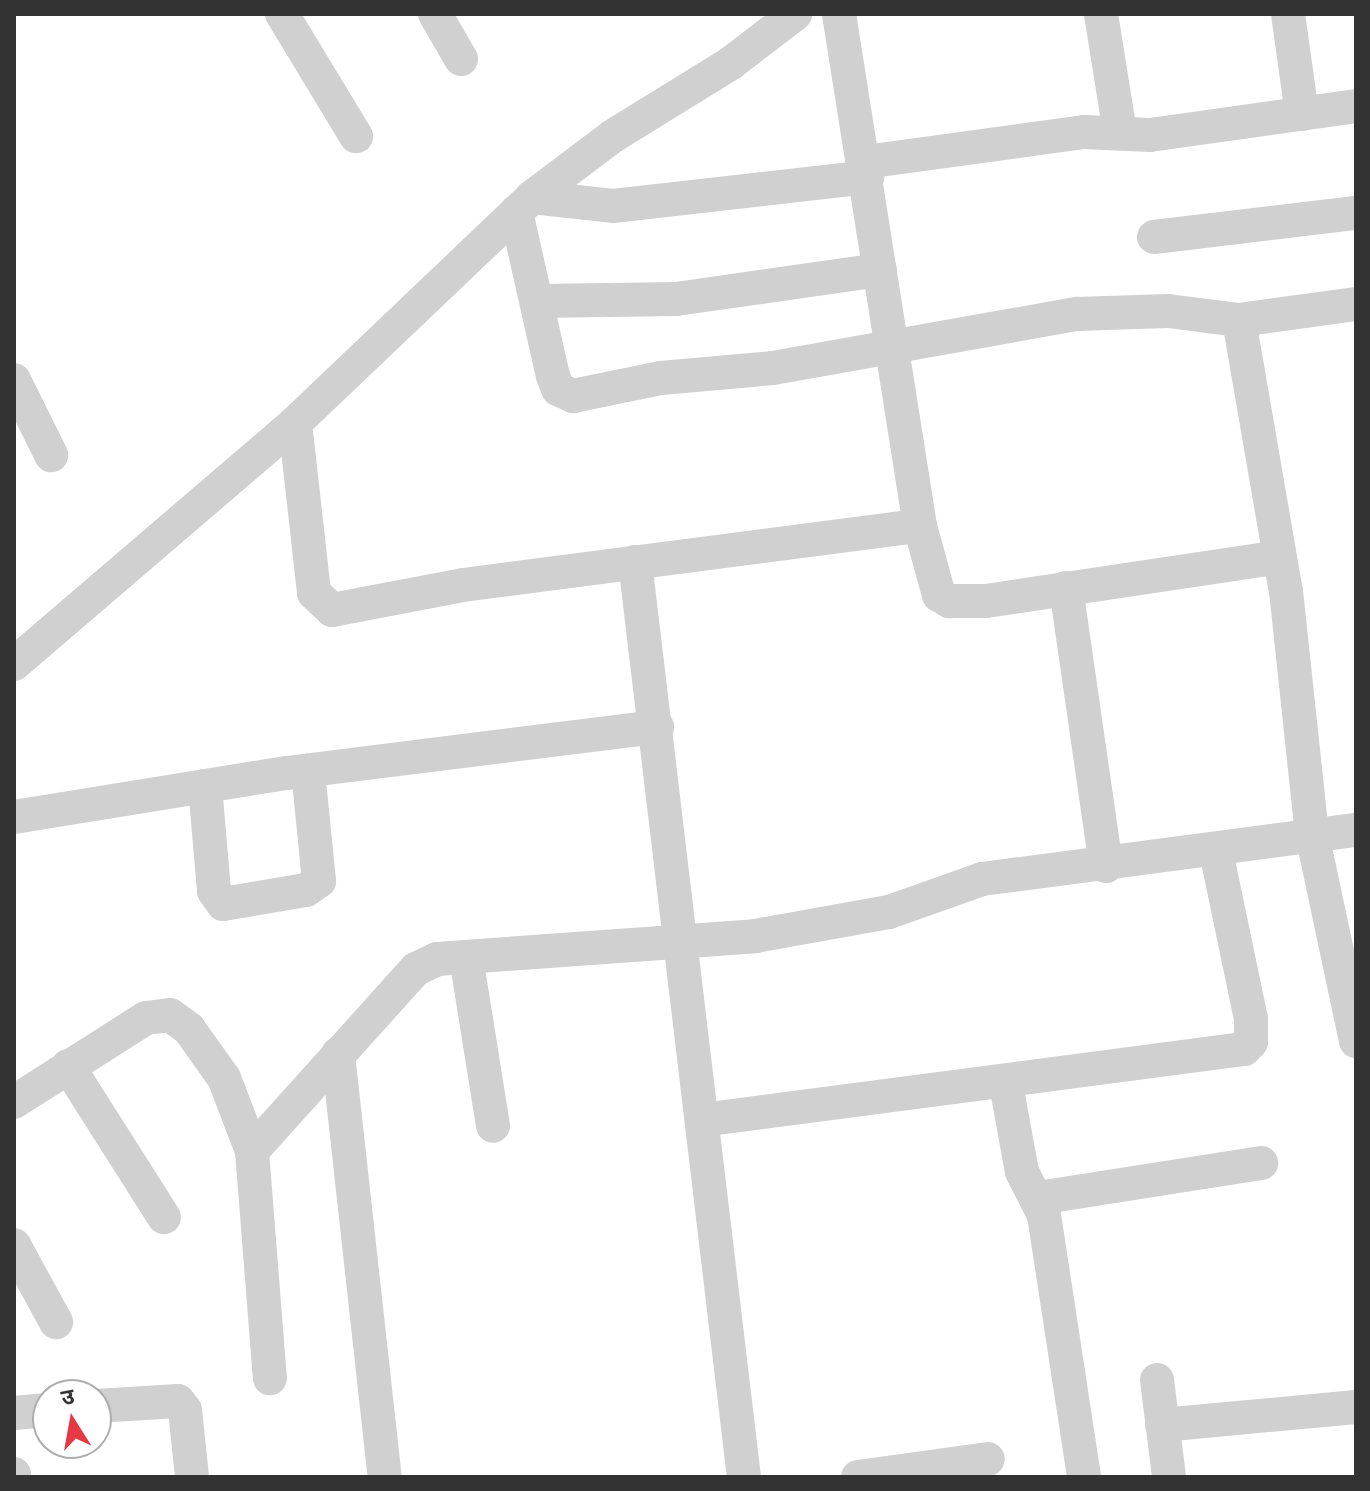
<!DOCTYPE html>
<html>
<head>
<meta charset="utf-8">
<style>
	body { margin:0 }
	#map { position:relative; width:1370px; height:1491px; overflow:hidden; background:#fff; font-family:"DM Sans","Noto Sans Devanagari",sans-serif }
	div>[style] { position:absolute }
	.street>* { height:34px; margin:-17px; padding:0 17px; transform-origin:17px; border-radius:17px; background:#d0d0d0 }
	span { translate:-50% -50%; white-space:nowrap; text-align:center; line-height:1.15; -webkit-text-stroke:8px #fff; paint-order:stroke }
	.frame { position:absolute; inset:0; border:16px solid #333; pointer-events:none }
	.north { position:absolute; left:32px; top:1379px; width:80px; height:80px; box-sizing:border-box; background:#fff; border:2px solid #adadad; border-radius:50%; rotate:349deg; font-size:22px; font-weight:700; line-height:32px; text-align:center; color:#333 }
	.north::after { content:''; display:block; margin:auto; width:28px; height:36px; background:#e63946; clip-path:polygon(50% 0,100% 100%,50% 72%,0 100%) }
</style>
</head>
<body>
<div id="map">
	<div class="street">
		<i style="left:282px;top:14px;width:143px;rotate:58.8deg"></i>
		<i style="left:435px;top:14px;width:52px;rotate:60deg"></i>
		<i style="left:839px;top:14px;width:518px;rotate:81.01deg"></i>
		<i style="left:920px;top:526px;width:72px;rotate:74.6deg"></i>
		<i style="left:939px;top:595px;width:12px;rotate:31deg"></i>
		<i style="left:949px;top:601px;width:37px"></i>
		<i style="left:986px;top:601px;width:296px;rotate:-8.5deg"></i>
		<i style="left:1101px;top:14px;width:121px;rotate:80.9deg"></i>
		<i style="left:1288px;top:14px;width:101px;rotate:82deg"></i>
		<i style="left:865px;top:162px;width:221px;rotate:-7.8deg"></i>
		<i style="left:1084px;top:132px;width:66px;rotate:2.6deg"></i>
		<i style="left:1150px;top:135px;width:208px;rotate:-8deg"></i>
		<i style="left:532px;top:197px;width:81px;rotate:6.3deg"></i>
		<i style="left:613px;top:206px;width:256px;rotate:-6.5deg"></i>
		<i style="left:516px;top:212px;width:168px;rotate:77.3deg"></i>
		<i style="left:553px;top:376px;width:14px;rotate:69deg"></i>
		<i style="left:558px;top:389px;width:17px;rotate:25deg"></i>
		<i style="left:573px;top:396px;width:90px;rotate:-11.6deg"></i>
		<i style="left:661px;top:378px;width:112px;rotate:-5.1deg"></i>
		<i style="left:773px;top:368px;width:309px;rotate:-10.1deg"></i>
		<i style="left:1077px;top:314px;width:91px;rotate:-1.9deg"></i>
		<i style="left:1168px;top:311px;width:72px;rotate:7.2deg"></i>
		<i style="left:1239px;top:320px;width:118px;rotate:-7.8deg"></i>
		<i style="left:1154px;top:237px;width:203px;rotate:-6.8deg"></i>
		<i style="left:540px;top:301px;width:136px;rotate:-0.8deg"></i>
		<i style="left:676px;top:299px;width:206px;rotate:-8.1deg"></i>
		<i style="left:1239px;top:320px;width:275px;rotate:80.2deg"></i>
		<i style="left:1286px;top:591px;width:244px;rotate:83.9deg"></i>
		<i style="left:1312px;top:834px;width:212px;rotate:78deg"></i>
		<i style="left:14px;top:380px;width:84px;rotate:63.7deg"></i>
		<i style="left:295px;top:423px;width:171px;rotate:83.6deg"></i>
		<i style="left:314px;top:593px;width:25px;rotate:43deg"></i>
		<i style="left:332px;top:610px;width:133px;rotate:-10.8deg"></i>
		<i style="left:463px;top:585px;width:461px;rotate:-7.4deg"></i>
		<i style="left:635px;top:562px;width:921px;rotate:83.21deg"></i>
		<i style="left:1066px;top:588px;width:281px;rotate:81.8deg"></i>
		<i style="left:14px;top:664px;width:370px;rotate:-40.6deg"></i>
		<i style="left:295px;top:423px;width:327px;rotate:-43.6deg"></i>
		<i style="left:532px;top:197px;width:101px;rotate:-37deg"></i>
		<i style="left:613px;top:136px;width:139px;rotate:-31.7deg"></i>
		<i style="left:731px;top:63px;width:81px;rotate:-37.4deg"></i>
		<i style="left:205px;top:786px;width:105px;rotate:85.1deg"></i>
		<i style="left:214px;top:891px;width:16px;rotate:55deg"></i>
		<i style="left:223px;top:904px;width:84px;rotate:-9.6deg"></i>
		<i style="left:306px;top:890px;width:16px;rotate:-35deg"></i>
		<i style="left:319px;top:881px;width:111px;rotate:-95.7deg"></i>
		<i style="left:14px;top:817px;width:277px;rotate:-9.2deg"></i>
		<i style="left:287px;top:773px;width:373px;rotate:-7.1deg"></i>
		<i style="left:466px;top:957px;width:171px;rotate:80.9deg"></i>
		<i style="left:338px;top:1054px;width:426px;rotate:83.7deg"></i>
		<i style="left:68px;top:1066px;width:179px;rotate:57.6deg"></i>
		<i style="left:1006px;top:1084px;width:89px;rotate:79.7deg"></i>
		<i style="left:1022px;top:1172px;width:48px;rotate:62.9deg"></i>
		<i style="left:1044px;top:1215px;width:265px;rotate:81.3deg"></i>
		<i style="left:14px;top:1102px;width:156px;rotate:-32.5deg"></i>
		<i style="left:146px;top:1018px;width:24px;rotate:-7deg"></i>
		<i style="left:170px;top:1015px;width:24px;rotate:36deg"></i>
		<i style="left:189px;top:1029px;width:60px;rotate:54.5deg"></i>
		<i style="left:224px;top:1078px;width:78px;rotate:69deg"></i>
		<i style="left:252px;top:1151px;width:228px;rotate:85.5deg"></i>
		<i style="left:702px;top:1120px;width:547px;rotate:-7.46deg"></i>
		<i style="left:1244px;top:1049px;width:10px;rotate:-45deg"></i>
		<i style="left:1251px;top:1042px;width:23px;rotate:-90deg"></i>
		<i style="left:1251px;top:1019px;width:172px;rotate:-101.8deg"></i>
		<i style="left:252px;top:1151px;width:245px;rotate:-48deg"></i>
		<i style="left:416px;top:969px;width:23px;rotate:-25deg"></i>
		<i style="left:437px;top:959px;width:319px;rotate:-4.1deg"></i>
		<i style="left:755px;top:936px;width:136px;rotate:-10.2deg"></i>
		<i style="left:889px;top:912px;width:99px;rotate:-19.5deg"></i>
		<i style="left:982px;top:879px;width:377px;rotate:-7.5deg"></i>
		<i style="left:1038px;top:1198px;width:226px;rotate:-8.9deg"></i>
		<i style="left:14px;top:1245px;width:88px;rotate:61.4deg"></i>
		<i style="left:1157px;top:1380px;width:98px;rotate:82.9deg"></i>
		<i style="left:96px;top:1406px;width:82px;rotate:-3.5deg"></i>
		<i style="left:178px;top:1401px;width:11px;rotate:52deg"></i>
		<i style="left:185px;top:1410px;width:67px;rotate:84deg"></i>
		<i style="left:14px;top:1413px;width:34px;rotate:-5deg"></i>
		<i style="left:1162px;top:1425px;width:195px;rotate:-5.3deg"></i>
		<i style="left:14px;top:1474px;width:3px;rotate:90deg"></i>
		<i style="left:858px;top:1477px;width:131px;rotate:-7.9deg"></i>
	</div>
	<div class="frame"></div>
	<div class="north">उ</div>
</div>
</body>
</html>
